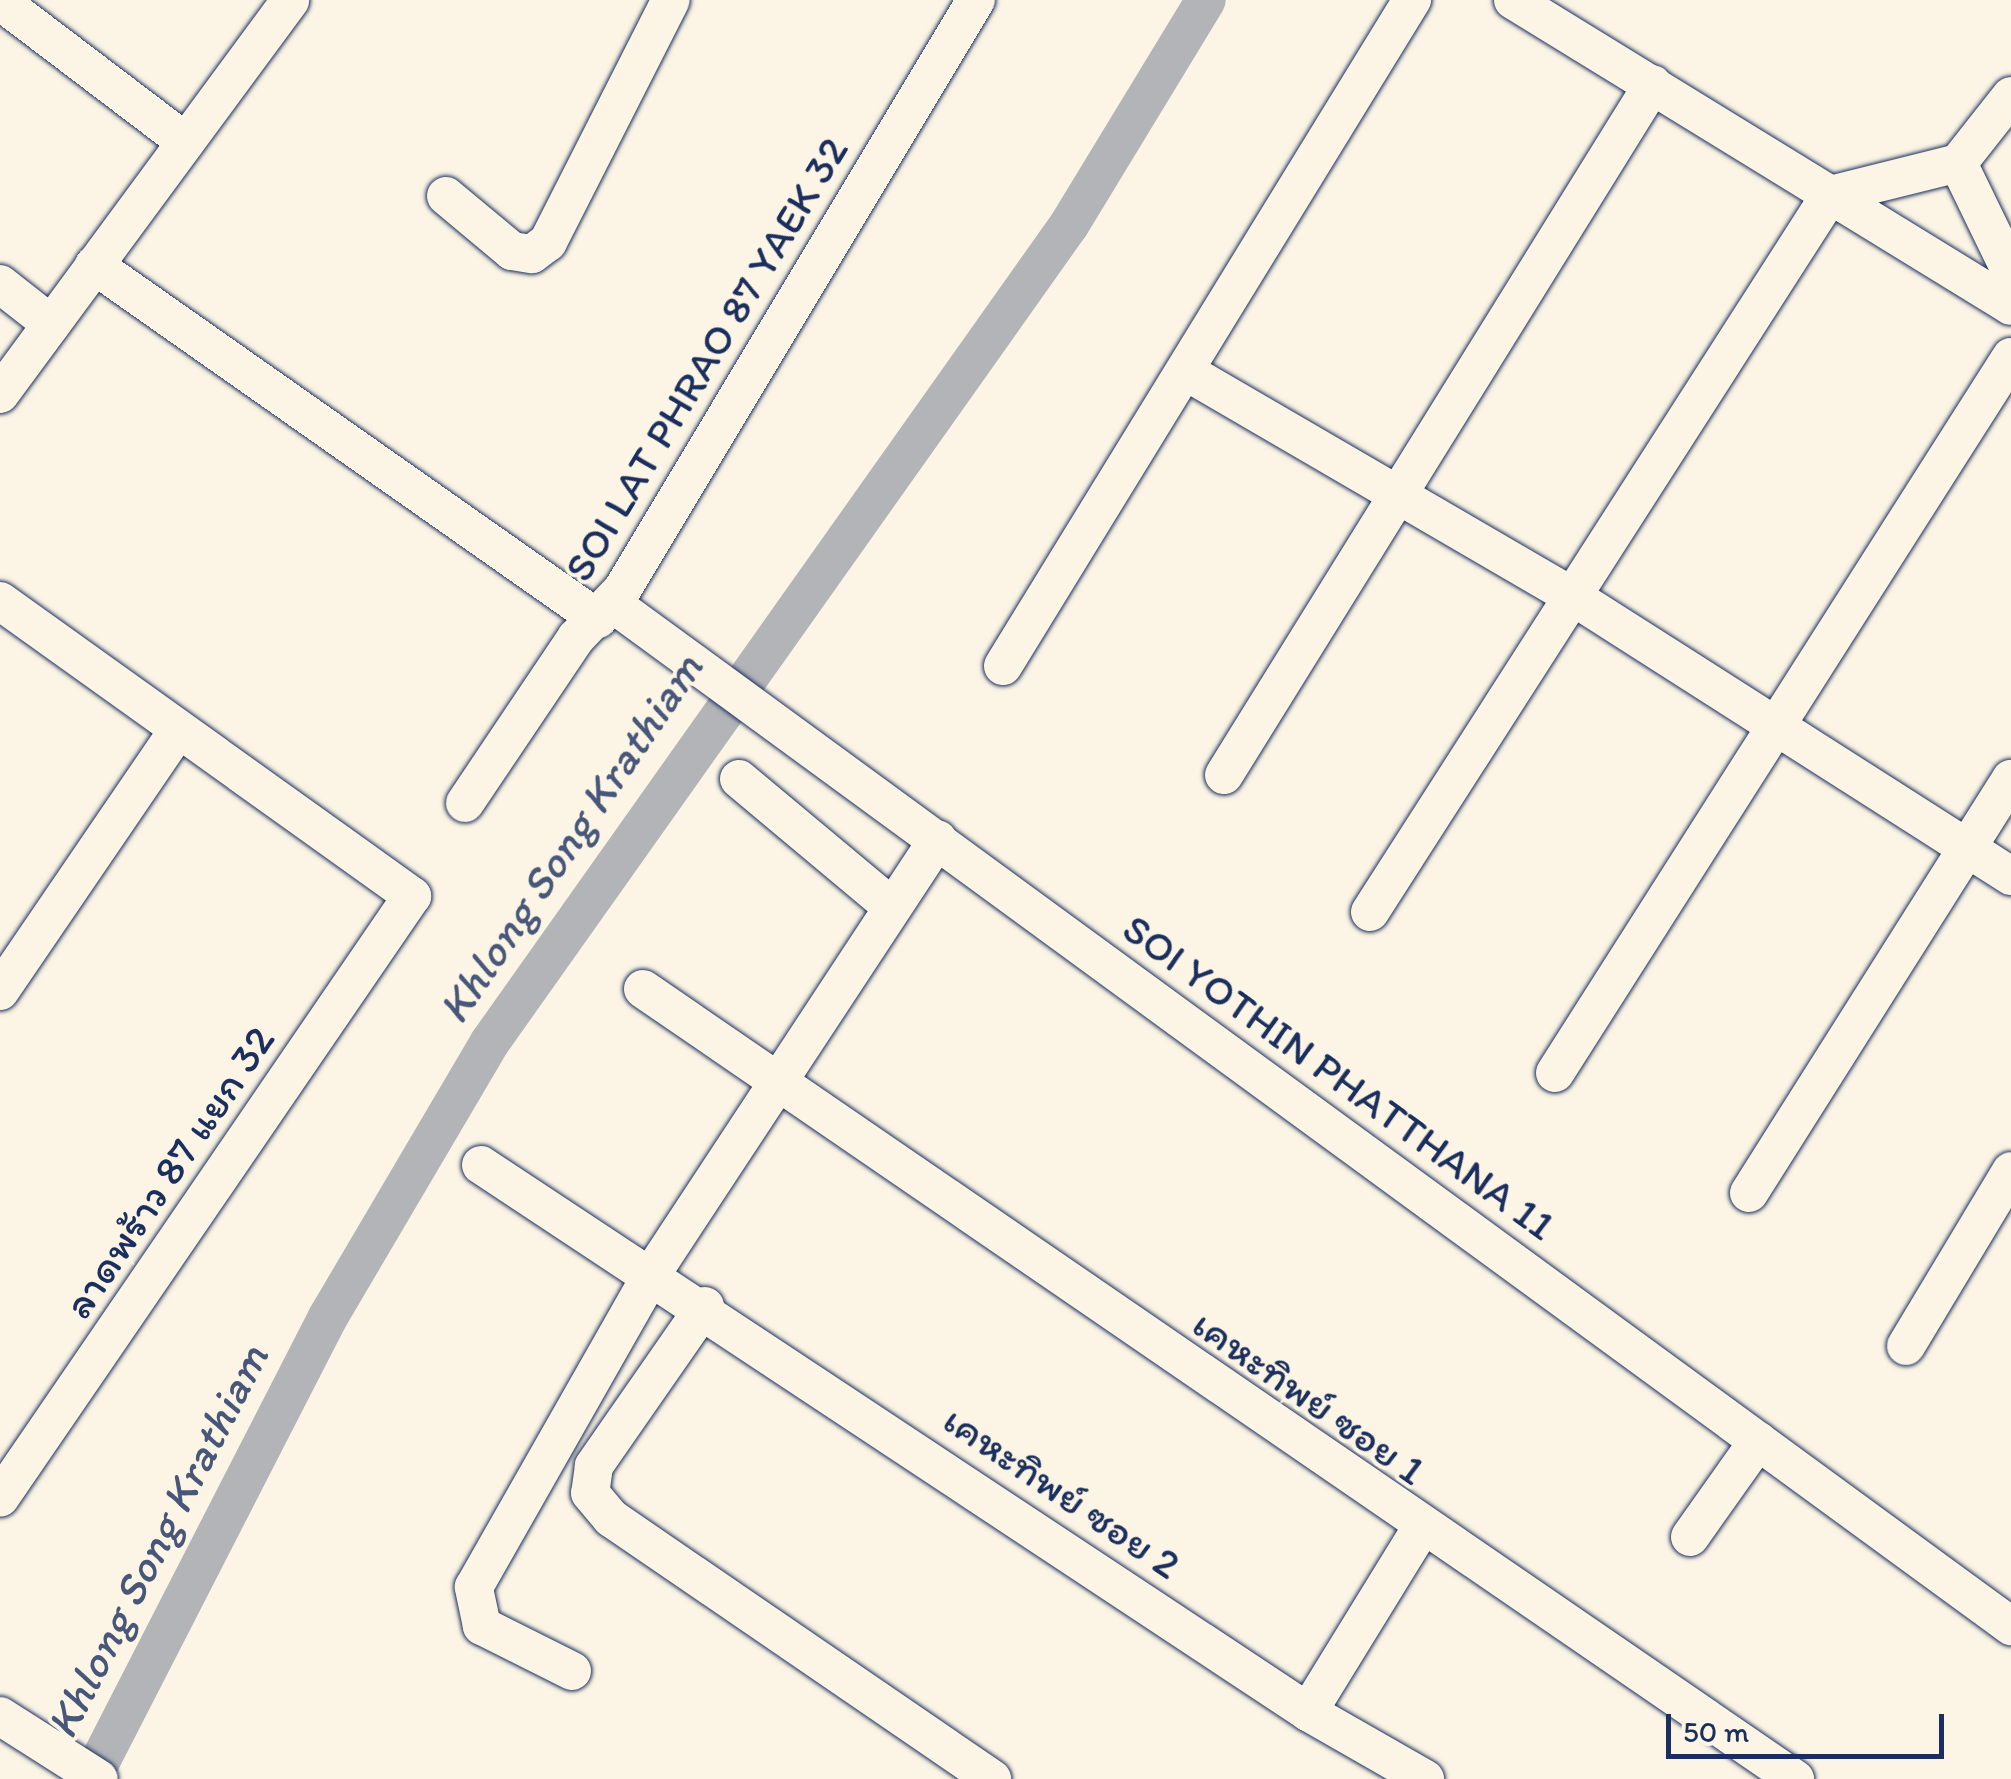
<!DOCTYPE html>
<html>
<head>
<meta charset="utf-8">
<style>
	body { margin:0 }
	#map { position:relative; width:2011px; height:1779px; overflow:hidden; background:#fcf5e5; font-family:Itim,"Playpen Sans Thai",sans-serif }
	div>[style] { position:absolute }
	.canal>* { height:40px; margin:-20px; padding:0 20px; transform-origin:20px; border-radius:20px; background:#b2b4b8 }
	.roads { filter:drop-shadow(0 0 2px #1b2f5e) drop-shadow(0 0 2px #1b2f5e) }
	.minor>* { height:38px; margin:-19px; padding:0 19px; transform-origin:19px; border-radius:19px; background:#fcf5e5 }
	span { translate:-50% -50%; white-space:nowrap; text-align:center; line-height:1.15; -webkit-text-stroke:8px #fcf5e5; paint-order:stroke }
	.street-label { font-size:42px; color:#1b2f5e }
	.water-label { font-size:45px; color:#485779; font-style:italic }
	.scale { position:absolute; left:1666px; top:1714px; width:278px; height:45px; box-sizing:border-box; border:5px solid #1b2f5e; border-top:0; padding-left:12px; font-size:30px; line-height:35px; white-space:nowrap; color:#1b2f5e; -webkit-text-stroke:8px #fcf5e5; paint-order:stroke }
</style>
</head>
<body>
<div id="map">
	<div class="canal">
		<i style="left:91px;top:1779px;width:519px;rotate:-62.84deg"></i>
		<i style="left:328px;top:1317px;width:319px;rotate:-59.5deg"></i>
		<i style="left:490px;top:1042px;width:1001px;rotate:-54.68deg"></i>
		<i style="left:1069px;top:225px;width:263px;rotate:-58.7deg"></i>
	</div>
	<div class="roads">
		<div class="minor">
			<i style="left:1513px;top:0;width:584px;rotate:31.57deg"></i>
			<i style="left:0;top:1px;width:233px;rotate:37.2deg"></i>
			<i style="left:2011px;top:96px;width:85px;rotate:128.3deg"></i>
			<i style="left:1958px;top:163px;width:121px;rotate:64.1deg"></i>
			<i style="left:446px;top:196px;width:86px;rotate:39.8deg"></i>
			<i style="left:512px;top:251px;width:20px;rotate:9deg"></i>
			<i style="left:532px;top:254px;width:20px;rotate:-37deg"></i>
			<i style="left:548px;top:242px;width:271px;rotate:-63.1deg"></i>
			<i style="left:94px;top:265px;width:616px;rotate:35.08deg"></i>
			<i style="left:0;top:284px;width:65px;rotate:38.1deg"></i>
			<i style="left:1185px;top:371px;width:448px;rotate:30.2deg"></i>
			<i style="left:1572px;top:596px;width:521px;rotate:32.53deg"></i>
			<i style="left:0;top:394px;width:489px;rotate:-53.6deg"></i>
			<i style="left:0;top:601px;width:507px;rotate:35.6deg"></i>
			<i style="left:412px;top:896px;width:729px;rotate:124.39deg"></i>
			<i style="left:613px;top:604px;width:1732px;rotate:36.17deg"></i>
			<i style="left:1003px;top:666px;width:782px;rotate:-58.45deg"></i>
			<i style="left:1224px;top:775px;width:813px;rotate:-58.17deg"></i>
			<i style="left:739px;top:779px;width:199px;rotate:39.9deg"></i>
			<i style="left:465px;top:803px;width:199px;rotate:-56.1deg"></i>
			<i style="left:576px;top:638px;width:66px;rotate:-46.2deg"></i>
			<i style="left:622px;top:590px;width:688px;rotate:-59.04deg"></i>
			<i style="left:1370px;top:912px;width:852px;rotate:-57.32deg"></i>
			<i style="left:1830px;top:195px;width:132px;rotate:-14deg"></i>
			<i style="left:643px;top:989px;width:1397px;rotate:34.44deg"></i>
			<i style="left:0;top:991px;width:314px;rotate:-55.7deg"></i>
			<i style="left:1555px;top:1073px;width:849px;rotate:-57.51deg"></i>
			<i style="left:481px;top:1165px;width:992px;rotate:33.48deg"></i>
			<i style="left:1308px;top:1712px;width:135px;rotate:29.8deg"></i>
			<i style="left:1749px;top:1193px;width:490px;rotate:-57.7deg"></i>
			<i style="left:705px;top:1306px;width:195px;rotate:124.8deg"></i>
			<i style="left:594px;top:1466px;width:27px;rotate:98deg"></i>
			<i style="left:590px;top:1493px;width:33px;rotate:50deg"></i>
			<i style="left:611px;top:1518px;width:462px;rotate:34.4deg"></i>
			<i style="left:1906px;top:1346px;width:204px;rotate:-59deg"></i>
			<i style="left:1690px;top:1537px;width:118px;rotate:-54.7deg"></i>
			<i style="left:572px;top:1671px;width:101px;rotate:-153.4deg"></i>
			<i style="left:482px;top:1626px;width:40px;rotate:-102deg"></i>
			<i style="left:474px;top:1587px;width:362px;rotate:-60.4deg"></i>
			<i style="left:653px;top:1272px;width:518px;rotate:-56.65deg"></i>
			<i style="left:1308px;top:1712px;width:214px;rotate:-58.4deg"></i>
			<i style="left:0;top:1716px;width:117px;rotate:32.5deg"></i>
		</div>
	</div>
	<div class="street-label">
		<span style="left:706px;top:359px;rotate:-59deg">SOI LAT PHRAO 87 YAEK 32</span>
		<span style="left:1339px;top:1077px;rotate:36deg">SOI YOTHIN PHATTHANA 11</span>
		<span style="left:169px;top:1172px;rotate:-56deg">ลาดพร้าว 87 แยก 32</span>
		<span style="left:1309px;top:1397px;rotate:35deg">เคหะทิพย์ ซอย 1</span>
		<span style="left:1062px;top:1492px;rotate:34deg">เคหะทิพย์ ซอย 2</span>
	</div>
	<div class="water-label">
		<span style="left:570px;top:838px;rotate:-56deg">Khlong Song Krathiam</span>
		<span style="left:157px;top:1541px;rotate:-63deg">Khlong Song Krathiam</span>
	</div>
	<div class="scale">50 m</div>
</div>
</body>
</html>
